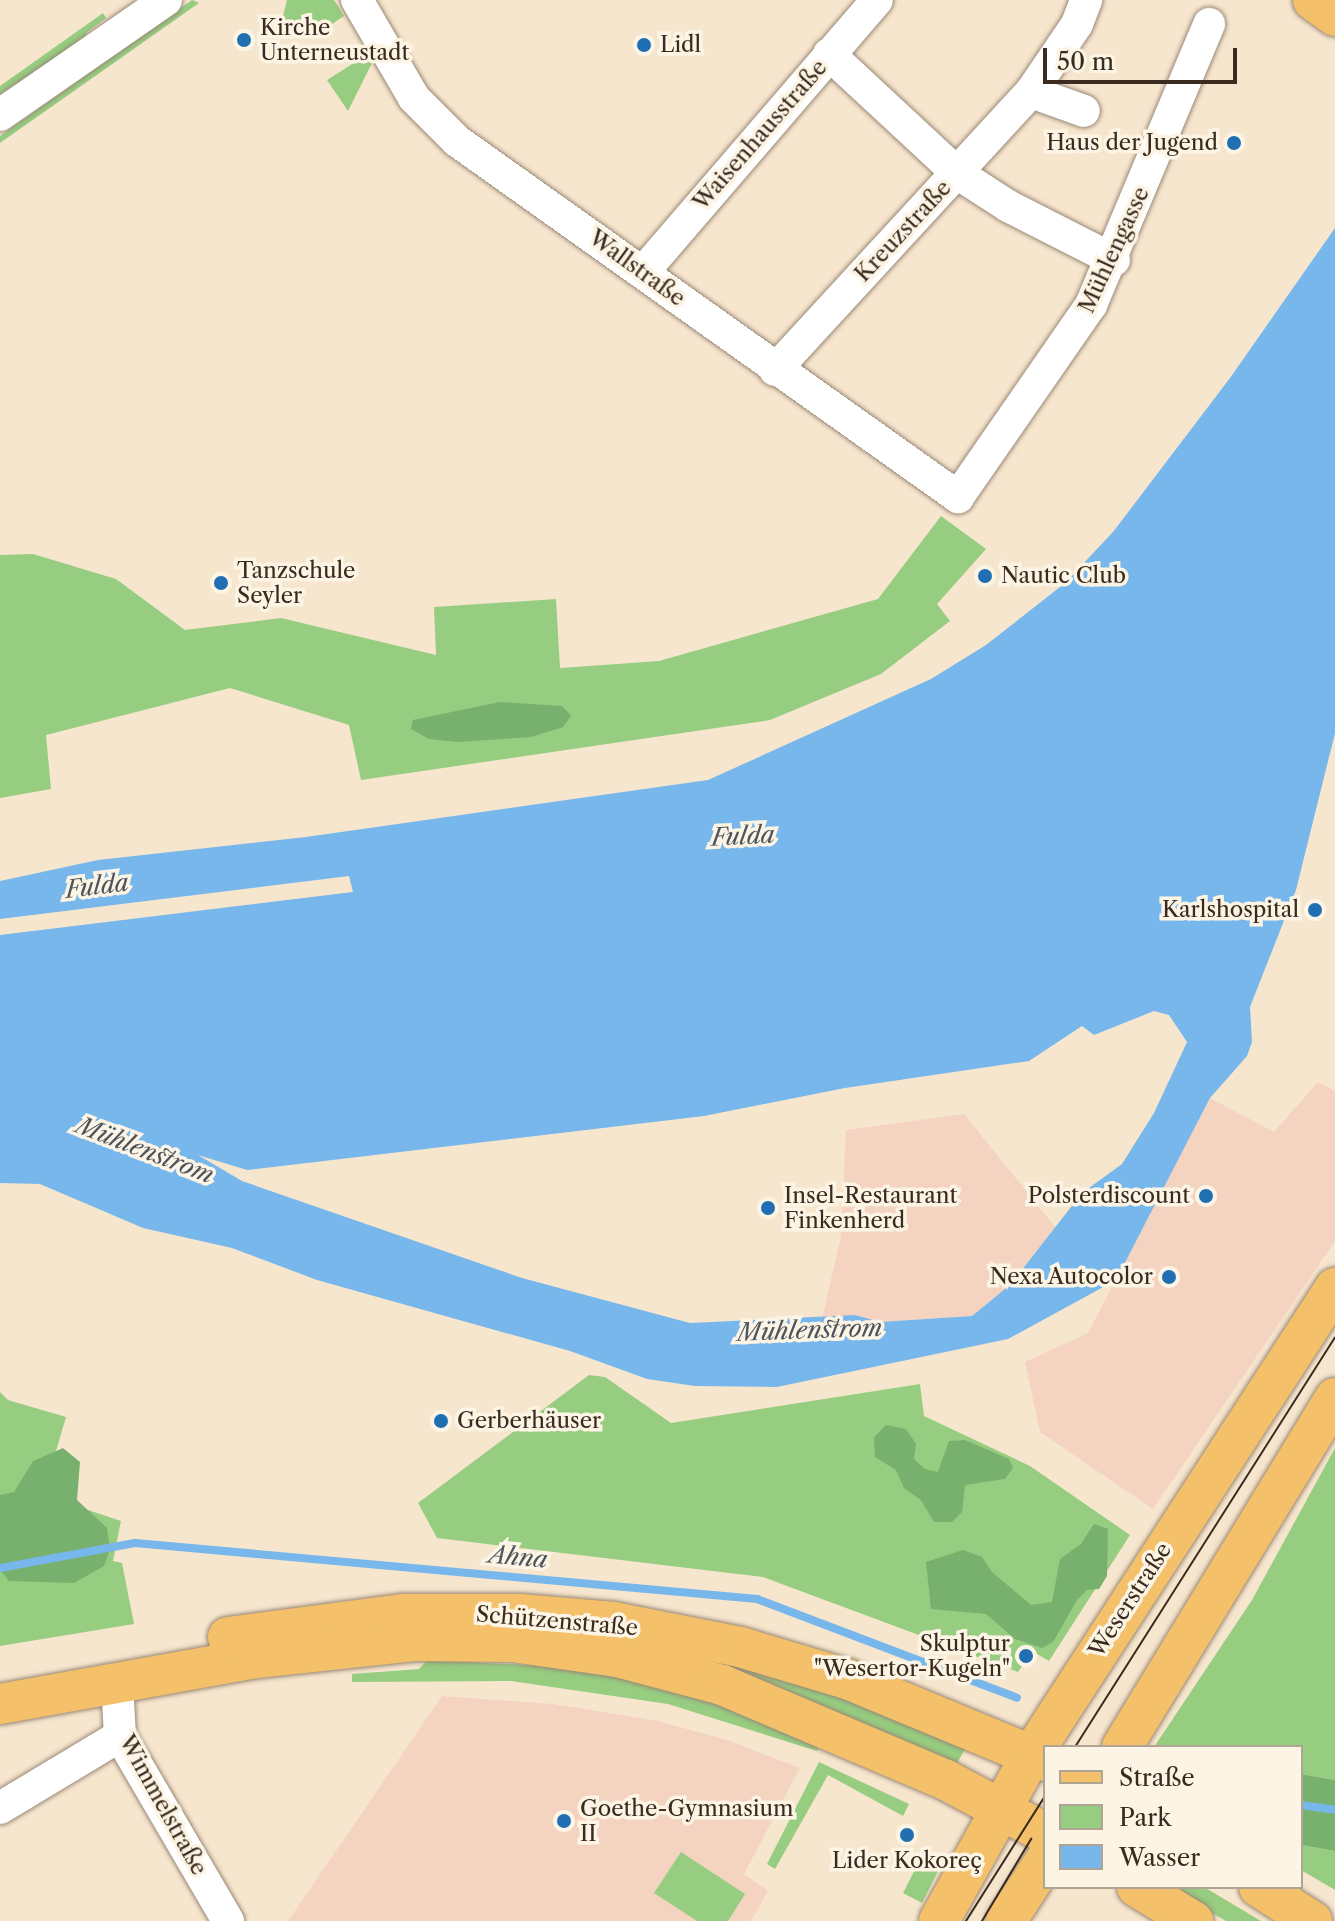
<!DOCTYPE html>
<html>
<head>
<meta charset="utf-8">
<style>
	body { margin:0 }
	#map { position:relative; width:1335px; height:1921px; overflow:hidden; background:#f7e6ce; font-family:"Libre Caslon Text",serif }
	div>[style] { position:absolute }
	.built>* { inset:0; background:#f4d3c1 }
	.green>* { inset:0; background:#96cd80 }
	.forest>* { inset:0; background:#78b06e }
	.water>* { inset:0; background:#77b7eb }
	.stream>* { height:8px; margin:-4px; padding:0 4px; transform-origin:4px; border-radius:4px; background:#77b7eb }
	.roads { filter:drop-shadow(0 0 2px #998876) drop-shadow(0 0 2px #998876) }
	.minor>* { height:32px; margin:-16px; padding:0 16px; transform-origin:16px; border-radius:16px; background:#fff }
	.major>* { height:40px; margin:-20px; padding:0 20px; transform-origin:20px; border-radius:20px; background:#f4c16a }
	.tram>* { height:2px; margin:-1px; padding:0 1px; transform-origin:1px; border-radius:1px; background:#3b2a1e }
	.dots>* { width:22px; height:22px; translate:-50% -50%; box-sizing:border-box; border:4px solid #fcf5e5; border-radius:50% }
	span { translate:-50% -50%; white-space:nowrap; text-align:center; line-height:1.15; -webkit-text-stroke:7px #fcf5e5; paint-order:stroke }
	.poi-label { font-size:22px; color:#3b2a1e }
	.left { translate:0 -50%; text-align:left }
	.right { translate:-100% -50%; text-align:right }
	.street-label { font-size:22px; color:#3b2a1e }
	.water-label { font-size:24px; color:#4d545c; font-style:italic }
	.legend { position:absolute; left:1043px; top:1745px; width:260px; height:144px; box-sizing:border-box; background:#fcf5e5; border:2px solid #afa495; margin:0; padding:10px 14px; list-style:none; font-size:24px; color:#3b2a1e }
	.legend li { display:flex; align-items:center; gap:16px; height:40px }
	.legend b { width:40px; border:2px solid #afa495 }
	.scale { position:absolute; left:1043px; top:48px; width:194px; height:36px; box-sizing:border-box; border:4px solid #3b2a1e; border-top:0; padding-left:10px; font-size:24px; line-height:28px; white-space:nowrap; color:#3b2a1e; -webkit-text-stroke:6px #fcf5e5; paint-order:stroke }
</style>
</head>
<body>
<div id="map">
	<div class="built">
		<i style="clip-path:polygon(1318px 1082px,1335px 1091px,1335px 1241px,1153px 1509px,1040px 1432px,1025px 1362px,1088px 1333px,1210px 1098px,1274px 1132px)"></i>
		<i style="clip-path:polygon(964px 1114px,1056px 1228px,993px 1303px,972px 1316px,879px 1322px,855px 1315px,822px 1319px,841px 1236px,846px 1130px)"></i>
		<i style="clip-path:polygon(442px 1696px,553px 1704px,658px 1721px,727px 1740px,800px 1768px,744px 1874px,768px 1891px,751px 1921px,288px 1921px)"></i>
	</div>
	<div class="green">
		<i style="clip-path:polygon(192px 0,199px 3px,0 143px,0 136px)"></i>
		<i style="clip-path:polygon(287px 0,334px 0,344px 16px,314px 36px,294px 35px,282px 20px)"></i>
		<i style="clip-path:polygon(103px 13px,106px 18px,86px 33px,86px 41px,0 94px,0 86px)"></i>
		<i style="clip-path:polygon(368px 54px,373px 61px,348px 111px,327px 80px)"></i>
		<i style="clip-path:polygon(941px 516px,986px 549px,937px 604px,950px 621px,881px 674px,770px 720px,361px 780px,349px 725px,230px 688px,46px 735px,51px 789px,0 798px,0 555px,33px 554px,116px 579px,185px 630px,281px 618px,436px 655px,434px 607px,556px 599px,560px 668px,659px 661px,878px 599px)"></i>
		<i style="clip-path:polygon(589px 1375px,605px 1377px,671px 1423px,920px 1384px,924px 1416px,1030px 1466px,1130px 1535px,1049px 1661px,1032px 1651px,1018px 1672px,763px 1577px,437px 1538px,418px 1503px)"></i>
		<i style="clip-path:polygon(0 1392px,8px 1400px,66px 1417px,43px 1495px,121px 1521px,113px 1561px,122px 1563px,134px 1624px,0 1646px)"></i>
		<i style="clip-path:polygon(1335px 1448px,1335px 1780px,1301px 1774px,1301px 1747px,1154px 1747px,1252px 1600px)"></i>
		<i style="clip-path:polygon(618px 1633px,706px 1650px,969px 1742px,956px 1765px)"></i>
		<i style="clip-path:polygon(427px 1660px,565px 1667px,639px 1681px,725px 1707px,820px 1745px,817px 1751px,668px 1704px,511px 1681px,352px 1682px,352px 1674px,419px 1669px)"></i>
		<i style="clip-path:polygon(819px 1762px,909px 1804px,903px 1816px,828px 1775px,775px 1869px,767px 1864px)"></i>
		<i style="clip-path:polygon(1301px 1845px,1335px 1851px,1335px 1890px,1301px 1870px)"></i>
		<i style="clip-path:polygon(681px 1852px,745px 1894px,728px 1921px,697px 1921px,654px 1893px)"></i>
		<i style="clip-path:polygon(924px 1852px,943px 1861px,922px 1903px,903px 1893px)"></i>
		<i style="clip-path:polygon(1166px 1887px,1204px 1887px,1261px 1921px,1226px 1921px)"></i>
	</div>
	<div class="forest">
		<i style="clip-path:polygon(500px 702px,562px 706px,571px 716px,563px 727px,531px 737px,458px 742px,429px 739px,411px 729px,413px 720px)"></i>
		<i style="clip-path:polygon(886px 1425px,906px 1429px,916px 1444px,914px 1459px,925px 1469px,938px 1472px,949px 1441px,965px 1440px,1009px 1459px,1013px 1468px,1005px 1479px,965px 1485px,962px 1512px,952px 1522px,934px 1522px,921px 1500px,904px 1488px,896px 1470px,875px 1457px,874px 1437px)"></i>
		<i style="clip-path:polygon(63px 1448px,80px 1462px,77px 1500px,107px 1528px,110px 1549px,104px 1566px,74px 1583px,9px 1581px,0 1570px,0 1495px,14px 1492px,33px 1461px)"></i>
		<i style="clip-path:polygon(1094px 1524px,1108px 1529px,1107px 1576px,1099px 1589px,1087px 1590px,1077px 1600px,1053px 1642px,1042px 1648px,1015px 1639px,986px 1614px,931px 1609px,926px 1562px,963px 1550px,982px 1557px,992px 1572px,1031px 1605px,1052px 1602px,1060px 1559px,1081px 1544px)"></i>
		<i style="clip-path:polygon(1301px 1774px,1335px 1780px,1335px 1851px,1301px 1845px)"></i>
	</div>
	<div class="water">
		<i style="clip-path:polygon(evenodd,1335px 228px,1335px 733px,1296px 890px,1250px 1007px,1252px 1042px,1247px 1056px,1210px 1098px,1116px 1280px,1008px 1339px,777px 1387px,695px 1386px,647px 1379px,570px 1351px,317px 1280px,232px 1248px,143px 1228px,40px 1184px,0 1183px,0 935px,353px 892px,349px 876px,0 919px,0 881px,98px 860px,306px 837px,708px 780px,931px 679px,986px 645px,1065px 583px,1113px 532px,1230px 378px,1335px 228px,1154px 1011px,1169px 1015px,1187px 1042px,1154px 1113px,1122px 1164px,1082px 1193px,1010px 1285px,972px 1316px,880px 1322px,855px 1315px,690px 1323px,522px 1278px,242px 1181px,198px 1155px,247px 1170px,704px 1116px,845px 1088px,1029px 1061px,1082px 1026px,1094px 1035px,1154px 1011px)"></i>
	</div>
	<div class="stream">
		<i style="left:0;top:1568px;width:137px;rotate:-10.5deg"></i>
		<i style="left:135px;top:1543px;width:625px;rotate:5.14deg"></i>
		<i style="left:757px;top:1599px;width:278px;rotate:20.8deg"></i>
		<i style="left:1301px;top:1805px;width:34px;rotate:8deg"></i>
	</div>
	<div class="roads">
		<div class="minor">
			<i style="left:357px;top:0;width:113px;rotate:59.8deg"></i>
			<i style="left:414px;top:98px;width:61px;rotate:45deg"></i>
			<i style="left:457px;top:141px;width:615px;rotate:35.4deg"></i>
			<i style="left:958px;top:497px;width:234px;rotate:-55.3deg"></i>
			<i style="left:1091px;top:305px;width:305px;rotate:-67.2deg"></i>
			<i style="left:829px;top:54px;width:175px;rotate:42.9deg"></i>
			<i style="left:957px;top:173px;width:61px;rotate:32.9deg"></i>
			<i style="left:1008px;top:206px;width:119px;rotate:27deg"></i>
			<i style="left:1031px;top:92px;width:56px;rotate:19.7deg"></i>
			<i style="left:0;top:115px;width:202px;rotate:-34.7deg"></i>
			<i style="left:644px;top:271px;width:357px;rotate:-49.3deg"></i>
			<i style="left:775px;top:370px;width:378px;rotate:-47.4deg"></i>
			<i style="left:1031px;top:92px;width:82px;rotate:-55.9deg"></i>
			<i style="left:1077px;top:24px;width:26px;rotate:-69deg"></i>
			<i style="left:117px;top:1683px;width:53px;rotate:86.8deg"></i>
			<i style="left:120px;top:1736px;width:214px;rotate:59.7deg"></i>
			<i style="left:0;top:1808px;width:140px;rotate:-31deg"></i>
		</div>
		<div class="major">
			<i style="left:1313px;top:0;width:27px;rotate:36deg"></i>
			<i style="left:228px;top:1637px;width:176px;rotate:-7.5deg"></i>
			<i style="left:402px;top:1614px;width:118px"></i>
			<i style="left:520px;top:1614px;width:94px;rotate:4.9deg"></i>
			<i style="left:614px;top:1622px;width:128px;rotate:11.2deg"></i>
			<i style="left:740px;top:1647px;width:112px;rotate:16.7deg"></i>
			<i style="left:847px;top:1679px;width:214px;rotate:22.5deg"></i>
			<i style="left:0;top:1704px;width:260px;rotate:-10.2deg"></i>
			<i style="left:256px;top:1658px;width:159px;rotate:-6.1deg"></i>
			<i style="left:414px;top:1641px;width:98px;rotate:0.6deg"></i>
			<i style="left:512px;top:1642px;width:106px;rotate:8.1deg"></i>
			<i style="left:617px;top:1657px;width:109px;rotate:14.9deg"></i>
			<i style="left:722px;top:1685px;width:243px;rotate:23deg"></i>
			<i style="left:946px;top:1780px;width:112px;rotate:28.2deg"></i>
			<i style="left:1122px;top:1747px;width:409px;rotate:-58.6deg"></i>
			<i style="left:1137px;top:1887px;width:66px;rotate:31.3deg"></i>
			<i style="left:1259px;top:1887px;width:63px;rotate:32.7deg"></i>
			<i style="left:939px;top:1921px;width:191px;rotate:-60.9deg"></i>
			<i style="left:1032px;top:1754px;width:556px;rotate:-56.97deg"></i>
			<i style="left:1006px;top:1921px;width:72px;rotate:-57deg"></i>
		</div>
	</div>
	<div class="tram">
		<i style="left:1075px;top:1747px;width:485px;rotate:-57.6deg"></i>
		<i style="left:966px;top:1921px;width:148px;rotate:-57.7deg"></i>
		<i style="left:982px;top:1921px;width:96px;rotate:-59.1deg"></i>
	</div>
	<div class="dots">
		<i style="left:244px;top:40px;background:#1f6fb2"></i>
		<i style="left:644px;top:45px;background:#1f6fb2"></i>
		<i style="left:1234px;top:143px;background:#1f6fb2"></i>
		<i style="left:985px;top:576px;background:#1f6fb2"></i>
		<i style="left:221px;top:583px;background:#1f6fb2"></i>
		<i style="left:1315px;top:910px;background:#1f6fb2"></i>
		<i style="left:1206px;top:1196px;background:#1f6fb2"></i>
		<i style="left:768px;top:1208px;background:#1f6fb2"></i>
		<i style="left:1169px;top:1277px;background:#1f6fb2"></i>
		<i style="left:441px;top:1421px;background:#1f6fb2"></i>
		<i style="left:1026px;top:1656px;background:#1f6fb2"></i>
		<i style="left:564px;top:1821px;background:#1f6fb2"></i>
		<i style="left:907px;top:1835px;background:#1f6fb2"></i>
	</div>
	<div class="poi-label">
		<span class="left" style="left:260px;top:40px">Kirche<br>Unterneustadt</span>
		<span class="left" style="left:660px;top:45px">Lidl</span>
		<span class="right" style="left:1218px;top:143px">Haus der Jugend</span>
		<span class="left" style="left:237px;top:583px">Tanzschule<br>Seyler</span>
		<span class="left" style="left:1001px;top:576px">Nautic Club</span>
		<span class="right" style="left:1299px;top:910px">Karlshospital</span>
		<span class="left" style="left:784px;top:1208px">Insel-Restaurant<br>Finkenherd</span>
		<span class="right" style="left:1190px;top:1196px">Polsterdiscount</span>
		<span class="right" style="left:1153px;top:1277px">Nexa Autocolor</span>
		<span class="left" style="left:457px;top:1421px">Gerberhäuser</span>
		<span class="right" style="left:1010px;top:1656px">Skulptur<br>"Wesertor-Kugeln"</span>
		<span class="left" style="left:580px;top:1821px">Goethe-Gymnasium<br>II</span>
		<span style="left:907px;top:1861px">Lider Kokoreç</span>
	</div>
	<div class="street-label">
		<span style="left:760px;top:135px;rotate:-49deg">Waisenhausstraße</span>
		<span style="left:903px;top:231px;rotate:-47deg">Kreuzstraße</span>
		<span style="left:1114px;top:250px;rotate:-65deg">Mühlengasse</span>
		<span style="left:637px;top:268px;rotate:36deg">Wallstraße</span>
		<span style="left:1130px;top:1600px;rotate:-57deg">Weserstraße</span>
		<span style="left:557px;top:1621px;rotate:5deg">Schützenstraße</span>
		<span style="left:163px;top:1805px;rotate:61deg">Wimmelstraße</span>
	</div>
	<div class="water-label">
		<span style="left:743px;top:836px;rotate:-3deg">Fulda</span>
		<span style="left:97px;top:886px;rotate:-7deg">Fulda</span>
		<span style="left:145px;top:1150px;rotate:21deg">Mühlenstrom</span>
		<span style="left:810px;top:1330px;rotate:-2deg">Mühlenstrom</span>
		<span style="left:518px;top:1557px;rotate:5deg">Ahna</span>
	</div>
	<ul class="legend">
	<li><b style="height:10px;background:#f4c16a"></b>Straße</li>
	<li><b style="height:22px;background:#96cd80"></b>Park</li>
	<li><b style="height:22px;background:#77b7eb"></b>Wasser</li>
	</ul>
	<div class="scale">50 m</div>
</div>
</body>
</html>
